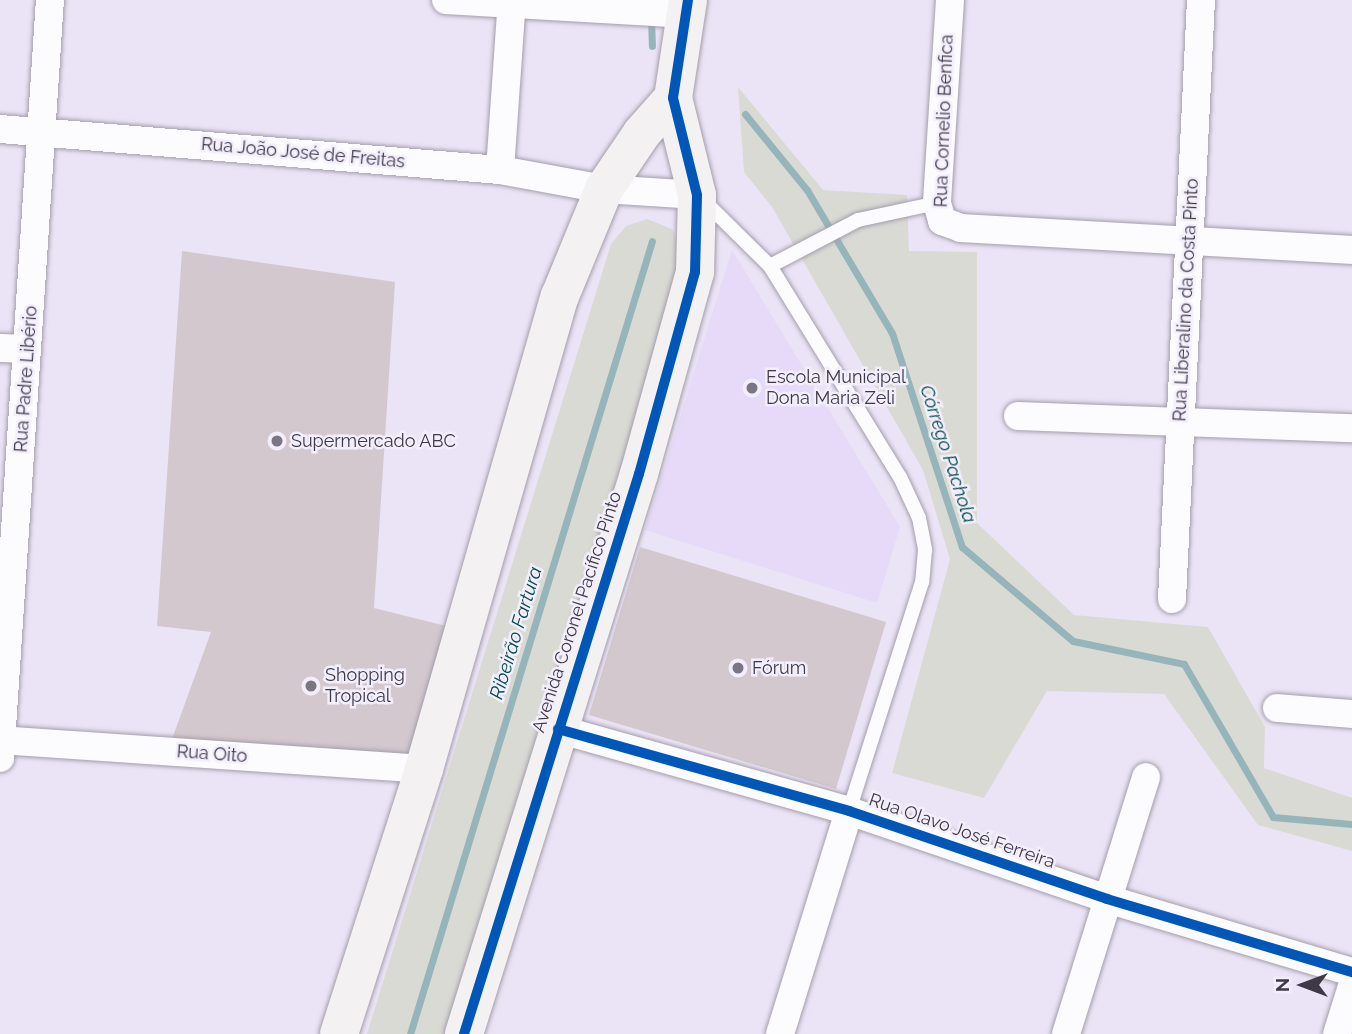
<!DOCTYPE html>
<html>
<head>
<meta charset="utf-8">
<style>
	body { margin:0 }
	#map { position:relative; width:1352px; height:1034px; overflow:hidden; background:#ebe4f6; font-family:Raleway,sans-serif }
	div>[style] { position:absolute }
	.built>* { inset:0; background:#e6daf8 }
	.green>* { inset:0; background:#d9dad4 }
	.stream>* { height:7px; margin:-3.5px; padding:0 3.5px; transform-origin:3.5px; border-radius:3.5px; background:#96b5ba }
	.building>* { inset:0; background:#d3c8ce }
	.roads { filter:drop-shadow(0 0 2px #a49eac) drop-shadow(0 0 2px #a49eac) }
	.lane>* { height:14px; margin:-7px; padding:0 7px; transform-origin:7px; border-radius:7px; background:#fcfbfe }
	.street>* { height:28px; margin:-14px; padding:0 14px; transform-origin:14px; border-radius:14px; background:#fcfbfe }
	.secondary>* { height:38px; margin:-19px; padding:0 19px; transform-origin:19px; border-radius:19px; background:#f4f1f2 }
	.cycleway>* { height:10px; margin:-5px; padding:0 5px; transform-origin:5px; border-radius:5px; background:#0057b8 }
	.dots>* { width:19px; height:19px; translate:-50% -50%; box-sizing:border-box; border:4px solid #f3eefb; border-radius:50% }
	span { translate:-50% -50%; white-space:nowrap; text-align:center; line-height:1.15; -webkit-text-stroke:5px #f3eefb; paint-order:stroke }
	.street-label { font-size:18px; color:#3e3946 }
	.poi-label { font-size:18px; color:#3e3946 }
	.left { translate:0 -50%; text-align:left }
	.water-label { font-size:19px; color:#004a4b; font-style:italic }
	.north { position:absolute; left:1268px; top:950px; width:70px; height:70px; -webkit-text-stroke:5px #f3eefb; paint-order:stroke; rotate:270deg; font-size:19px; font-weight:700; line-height:28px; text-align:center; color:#3e3946 }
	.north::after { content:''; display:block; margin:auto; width:24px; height:32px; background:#3e3946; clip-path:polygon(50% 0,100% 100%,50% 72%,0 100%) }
</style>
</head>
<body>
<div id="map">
	<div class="built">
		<i style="clip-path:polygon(732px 250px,900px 527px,877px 603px,645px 530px)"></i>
	</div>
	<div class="green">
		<i style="clip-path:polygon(738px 87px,823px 190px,907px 195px,909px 251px,977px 252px,977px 523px,1074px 615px,1208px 627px,1265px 727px,1264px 768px,1352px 798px,1352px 851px,1258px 825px,1164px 694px,1047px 691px,984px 798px,892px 773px,950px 559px,923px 470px,772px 207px,744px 172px)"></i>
		<i style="clip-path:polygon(647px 219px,672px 229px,682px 246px,684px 263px,444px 1034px,367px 1034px,611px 244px,626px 226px)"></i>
	</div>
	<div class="stream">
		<i style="left:651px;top:19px;width:27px;rotate:88deg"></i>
		<i style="left:745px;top:114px;width:98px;rotate:50.8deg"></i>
		<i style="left:807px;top:190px;width:166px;rotate:59.3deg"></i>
		<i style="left:892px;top:333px;width:225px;rotate:71.9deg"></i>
		<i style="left:962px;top:547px;width:145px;rotate:40.3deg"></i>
		<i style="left:1073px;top:641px;width:113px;rotate:11.7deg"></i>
		<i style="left:1184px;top:664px;width:177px;rotate:59.8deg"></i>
		<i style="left:1273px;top:817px;width:79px;rotate:5.1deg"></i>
		<i style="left:410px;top:1034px;width:829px;rotate:-73.03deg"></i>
	</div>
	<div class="building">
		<i style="clip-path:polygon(182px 251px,395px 282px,374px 608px,450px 627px,410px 755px,172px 739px,211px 632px,157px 626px)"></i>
		<i style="clip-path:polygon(640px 547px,886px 622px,836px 789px,589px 715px)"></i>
	</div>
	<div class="roads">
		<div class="lane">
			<i style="left:703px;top:200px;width:94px;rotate:44.6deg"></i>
			<i style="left:770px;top:266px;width:99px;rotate:-27.6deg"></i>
			<i style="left:858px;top:220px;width:81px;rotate:-12.1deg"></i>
			<i style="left:770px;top:266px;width:248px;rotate:58.4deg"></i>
			<i style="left:900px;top:477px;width:45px;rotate:65.1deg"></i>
			<i style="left:919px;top:518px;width:33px;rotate:79deg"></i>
			<i style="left:925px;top:550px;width:32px;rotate:95deg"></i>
			<i style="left:922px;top:582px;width:240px;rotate:107.7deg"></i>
		</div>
		<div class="street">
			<i style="left:446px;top:0;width:242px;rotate:3.3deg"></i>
			<i style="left:950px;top:0;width:203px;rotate:93.7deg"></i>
			<i style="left:937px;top:203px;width:19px;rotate:74deg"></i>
			<i style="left:942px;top:221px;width:20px;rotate:20deg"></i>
			<i style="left:961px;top:228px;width:392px;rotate:3.2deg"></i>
			<i style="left:0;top:129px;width:502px;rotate:4.69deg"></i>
			<i style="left:500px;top:170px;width:106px;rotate:10.4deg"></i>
			<i style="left:604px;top:189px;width:93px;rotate:3.7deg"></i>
			<i style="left:500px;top:170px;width:170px;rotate:-86deg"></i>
			<i style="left:0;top:348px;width:27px;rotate:2deg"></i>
			<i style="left:1018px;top:416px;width:334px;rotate:2.1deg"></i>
			<i style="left:1172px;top:599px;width:600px;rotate:-87.23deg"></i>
			<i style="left:1277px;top:708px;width:75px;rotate:4.6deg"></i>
			<i style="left:558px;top:729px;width:302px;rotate:15.7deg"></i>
			<i style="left:849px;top:811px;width:273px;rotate:18.8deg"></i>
			<i style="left:1107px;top:899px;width:256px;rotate:16.6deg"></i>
			<i style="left:0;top:740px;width:425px;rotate:3.9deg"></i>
			<i style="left:0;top:758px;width:760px;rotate:-86.23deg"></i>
			<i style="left:780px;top:1034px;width:233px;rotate:-72.8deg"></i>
			<i style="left:1066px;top:1034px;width:269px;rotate:-72.7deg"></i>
			<i style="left:1337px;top:1034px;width:50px;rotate:-72.6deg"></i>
		</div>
		<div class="secondary">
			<i style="left:339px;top:1034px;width:278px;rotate:-72.2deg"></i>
			<i style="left:424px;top:769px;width:492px;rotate:-74deg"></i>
			<i style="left:560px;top:296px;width:116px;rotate:-67.6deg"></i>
			<i style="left:604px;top:189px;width:68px;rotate:-55.8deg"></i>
			<i style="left:642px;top:133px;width:47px;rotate:-48.5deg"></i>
			<i style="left:464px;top:1034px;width:587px;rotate:-72.65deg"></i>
			<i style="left:639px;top:474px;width:210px;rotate:-74.5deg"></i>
			<i style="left:695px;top:272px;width:77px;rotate:-88.5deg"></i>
			<i style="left:697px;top:195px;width:100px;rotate:-103.9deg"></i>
			<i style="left:673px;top:98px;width:99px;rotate:-81.3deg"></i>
		</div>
	</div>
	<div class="cycleway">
		<i style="left:558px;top:729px;width:302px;rotate:15.7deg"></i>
		<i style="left:849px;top:811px;width:273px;rotate:18.8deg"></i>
		<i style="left:1107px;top:899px;width:256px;rotate:16.6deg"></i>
		<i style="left:464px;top:1034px;width:587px;rotate:-72.65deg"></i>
		<i style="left:639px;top:474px;width:210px;rotate:-74.5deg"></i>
		<i style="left:695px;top:272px;width:77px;rotate:-88.5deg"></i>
		<i style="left:697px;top:195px;width:100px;rotate:-103.9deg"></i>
		<i style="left:673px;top:98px;width:99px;rotate:-81.3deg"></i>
	</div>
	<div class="dots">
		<i style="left:752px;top:388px;background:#7b7584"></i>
		<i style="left:277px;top:441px;background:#7b7584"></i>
		<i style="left:738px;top:668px;background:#7b7584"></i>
		<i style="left:311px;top:686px;background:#7b7584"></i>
	</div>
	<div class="street-label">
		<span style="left:944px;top:121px;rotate:-88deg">Rua Cornelio Benfica</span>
		<span style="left:303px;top:153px;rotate:5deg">Rua João José de Freitas</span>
		<span style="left:1186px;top:300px;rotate:-87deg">Rua Liberalino da Costa Pinto</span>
		<span style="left:26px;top:379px;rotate:-86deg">Rua Padre Libério</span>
		<span style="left:577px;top:612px;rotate:-72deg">Avenida Coronel Pacífico Pinto</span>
		<span style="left:212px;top:754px;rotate:4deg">Rua Oito</span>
		<span style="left:962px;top:831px;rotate:19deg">Rua Olavo José Ferreira</span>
	</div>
	<div class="poi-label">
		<span class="left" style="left:766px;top:388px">Escola Municipal<br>Dona Maria Zeli</span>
		<span class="left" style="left:291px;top:441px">Supermercado ABC</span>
		<span class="left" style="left:752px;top:668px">Fórum</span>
		<span class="left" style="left:325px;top:686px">Shopping<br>Tropical</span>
	</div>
	<div class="water-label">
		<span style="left:948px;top:454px;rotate:72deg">Córrego Pachola</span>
		<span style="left:516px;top:633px;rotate:-73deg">Ribeirão Fartura</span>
	</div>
	<div class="north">N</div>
</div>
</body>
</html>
